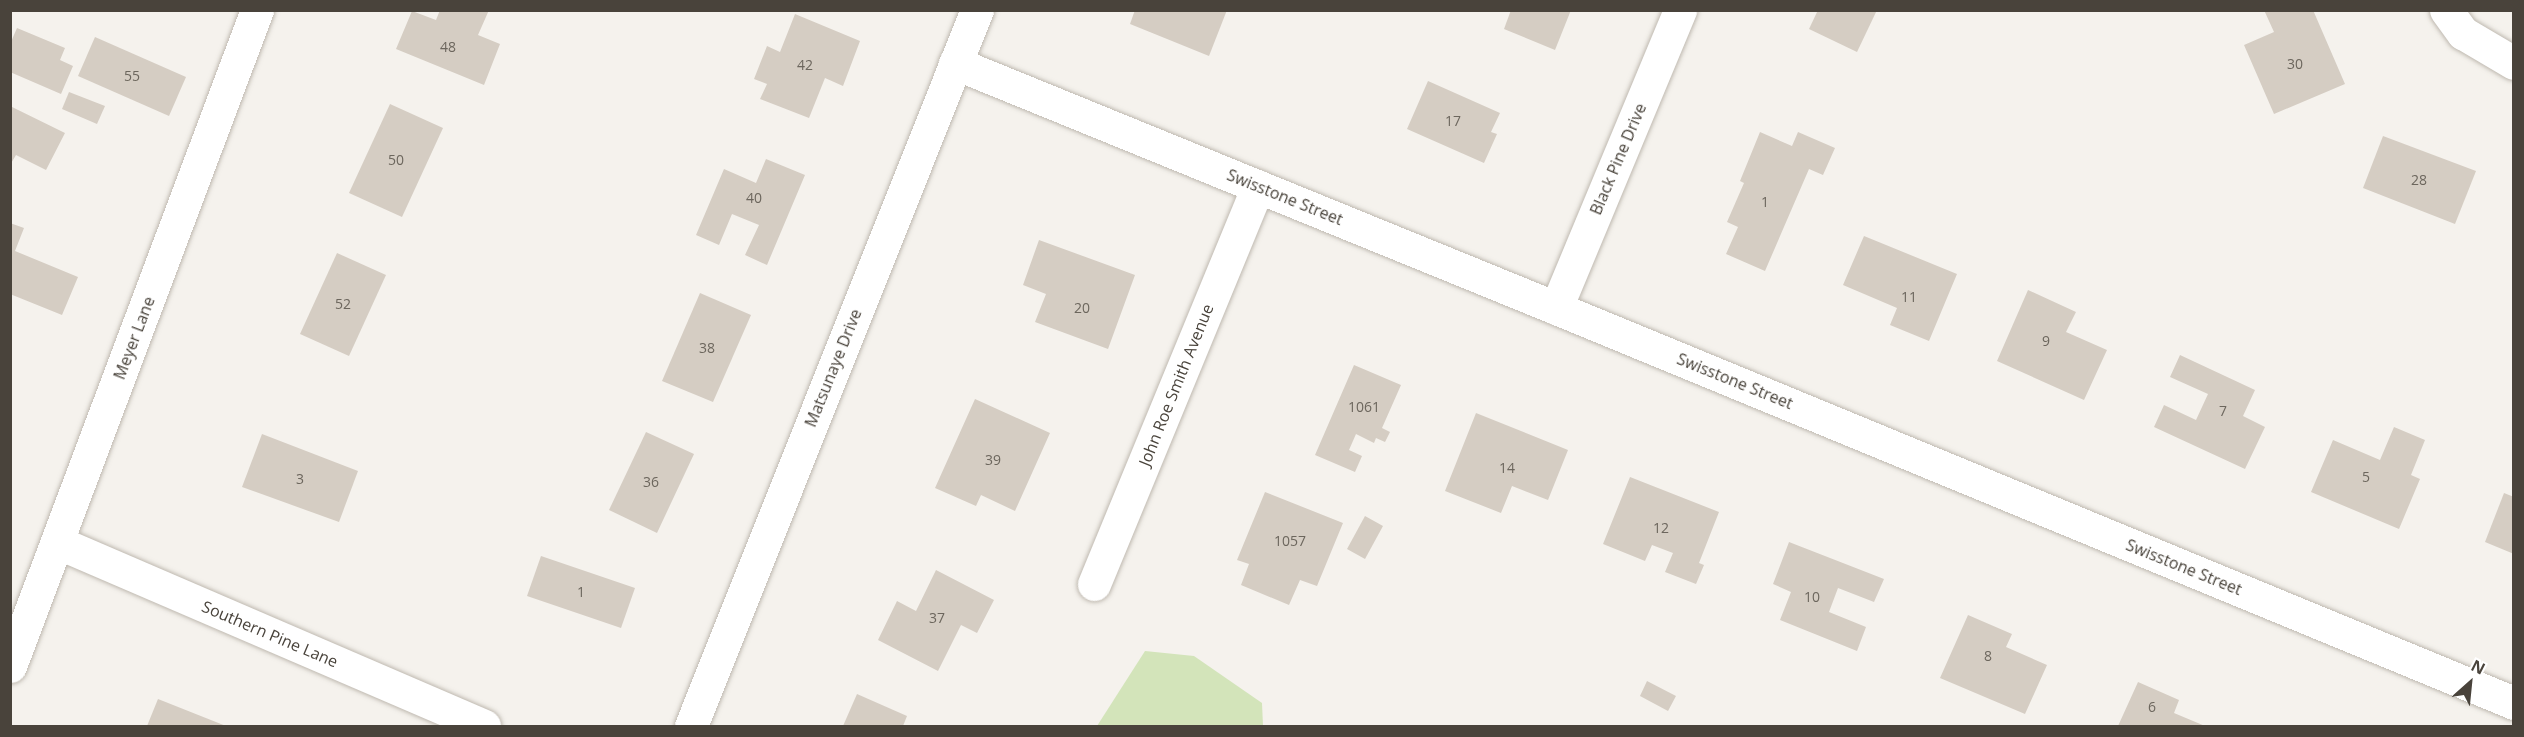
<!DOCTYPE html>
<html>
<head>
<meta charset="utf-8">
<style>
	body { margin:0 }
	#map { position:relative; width:2524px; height:737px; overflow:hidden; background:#f5f2ed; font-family:"Open Sans",sans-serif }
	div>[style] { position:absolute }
	.green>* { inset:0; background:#d3e4ba }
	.building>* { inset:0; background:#d5cdc3 }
	.roads { filter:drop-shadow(0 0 2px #bfb9b0) drop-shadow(0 0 2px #bfb9b0) }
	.street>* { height:33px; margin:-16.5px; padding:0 16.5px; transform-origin:16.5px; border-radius:16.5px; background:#fff }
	span { translate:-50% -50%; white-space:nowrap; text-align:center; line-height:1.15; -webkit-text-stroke:4.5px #fff; paint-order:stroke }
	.number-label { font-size:14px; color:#6c665d }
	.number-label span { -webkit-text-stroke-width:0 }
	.street-label { font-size:16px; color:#49433b }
	.frame { position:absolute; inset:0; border:12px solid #49433b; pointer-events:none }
	.north { position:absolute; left:2440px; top:653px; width:60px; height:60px; -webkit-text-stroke:4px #fff; paint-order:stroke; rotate:27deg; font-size:16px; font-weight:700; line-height:24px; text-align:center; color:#49433b }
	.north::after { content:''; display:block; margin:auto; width:21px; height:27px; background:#49433b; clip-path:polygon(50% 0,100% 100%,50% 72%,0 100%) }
</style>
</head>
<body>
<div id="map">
	<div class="green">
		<i style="clip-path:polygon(1145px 651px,1194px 656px,1262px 703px,1263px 726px,1097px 726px)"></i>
	</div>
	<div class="building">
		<i style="clip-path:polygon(440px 10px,489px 10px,478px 35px,500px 44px,484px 85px,396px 49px,412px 11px,436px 20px)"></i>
		<i style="clip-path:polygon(1135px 10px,1227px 10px,1209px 56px,1130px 24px)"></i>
		<i style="clip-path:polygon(1511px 10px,1571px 10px,1555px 50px,1504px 29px)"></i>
		<i style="clip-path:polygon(1818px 10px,1877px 10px,1857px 52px,1809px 29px)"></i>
		<i style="clip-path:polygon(2264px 10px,2313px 10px,2345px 84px,2274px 114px,2244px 45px,2274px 32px)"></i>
		<i style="clip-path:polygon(795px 14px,860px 41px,843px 86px,825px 78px,809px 118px,760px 99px,767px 84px,754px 79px,767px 46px,780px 52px)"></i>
		<i style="clip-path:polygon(17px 28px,65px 48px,60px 60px,73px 66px,61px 94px,10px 72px,10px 44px)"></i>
		<i style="clip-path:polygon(95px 37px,186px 77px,169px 116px,78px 76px)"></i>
		<i style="clip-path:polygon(1428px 81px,1500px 113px,1491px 132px,1497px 134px,1484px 163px,1407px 129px)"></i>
		<i style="clip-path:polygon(69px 92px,105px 106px,97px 124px,62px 109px)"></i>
		<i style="clip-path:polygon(390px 104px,443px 128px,402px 217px,349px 193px)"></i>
		<i style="clip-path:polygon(10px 106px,65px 133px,46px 170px,16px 155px,10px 165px)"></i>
		<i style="clip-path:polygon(1760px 132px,1792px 146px,1798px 132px,1835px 148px,1823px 175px,1809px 169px,1765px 271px,1726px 254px,1738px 227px,1727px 222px,1744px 183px,1740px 181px)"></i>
		<i style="clip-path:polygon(2383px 136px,2476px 171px,2455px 224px,2363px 188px)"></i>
		<i style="clip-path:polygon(766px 159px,805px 175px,767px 265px,745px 255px,759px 225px,732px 214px,719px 245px,696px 235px,724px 169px,756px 183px)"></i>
		<i style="clip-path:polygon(10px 223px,24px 228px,15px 251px,78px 277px,62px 315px,10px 294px)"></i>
		<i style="clip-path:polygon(1864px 236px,1957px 274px,1929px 341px,1890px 325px,1897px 308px,1843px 285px)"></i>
		<i style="clip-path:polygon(1039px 240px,1135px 275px,1108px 349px,1035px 322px,1046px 294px,1023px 285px)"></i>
		<i style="clip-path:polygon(337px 253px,386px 275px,349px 356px,300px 334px)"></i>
		<i style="clip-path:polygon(2028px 290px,2076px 312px,2066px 332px,2107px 350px,2084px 400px,1997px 361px)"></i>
		<i style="clip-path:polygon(700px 293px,751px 315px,713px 402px,662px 381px)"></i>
		<i style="clip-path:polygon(2180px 355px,2255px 390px,2243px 416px,2265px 427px,2245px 469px,2154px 427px,2164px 405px,2196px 420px,2208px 394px,2170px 377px)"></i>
		<i style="clip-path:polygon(1354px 365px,1401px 385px,1382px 428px,1390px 432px,1385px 442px,1376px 438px,1374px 443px,1356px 434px,1349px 450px,1362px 456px,1355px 472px,1315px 455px)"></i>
		<i style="clip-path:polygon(975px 399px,1050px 433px,1015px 511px,981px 495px,976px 506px,935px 488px)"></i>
		<i style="clip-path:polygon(1476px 413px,1568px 450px,1548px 500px,1512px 486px,1501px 513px,1445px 491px)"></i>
		<i style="clip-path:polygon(2394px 427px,2425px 440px,2411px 475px,2420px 479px,2399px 529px,2311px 492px,2333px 440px,2380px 460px)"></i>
		<i style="clip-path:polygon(646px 432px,694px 454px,657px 533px,609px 510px)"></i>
		<i style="clip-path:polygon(262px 434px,358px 471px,339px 522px,242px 487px)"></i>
		<i style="clip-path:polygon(1630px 477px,1719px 512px,1699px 563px,1704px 565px,1696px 584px,1665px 572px,1673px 553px,1652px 545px,1645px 561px,1603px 544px)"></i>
		<i style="clip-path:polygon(1265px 492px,1343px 523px,1317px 586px,1300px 580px,1289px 605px,1241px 585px,1249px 564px,1237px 560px)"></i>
		<i style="clip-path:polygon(2504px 493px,2514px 497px,2514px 554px,2485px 542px)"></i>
		<i style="clip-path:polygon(1365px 516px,1383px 526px,1365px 559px,1347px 549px)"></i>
		<i style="clip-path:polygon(1789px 542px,1884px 579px,1874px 602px,1838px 588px,1829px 612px,1866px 627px,1857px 651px,1780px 620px,1791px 592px,1773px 584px)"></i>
		<i style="clip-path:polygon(541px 556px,635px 588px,621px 628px,527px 596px)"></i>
		<i style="clip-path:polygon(936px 570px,994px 600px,977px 633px,961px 625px,938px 671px,878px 640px,897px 601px,916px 611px)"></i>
		<i style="clip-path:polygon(1968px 615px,2012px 634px,2006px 647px,2047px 665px,2025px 714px,1940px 678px)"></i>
		<i style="clip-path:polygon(1647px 681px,1676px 696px,1668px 711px,1640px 696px)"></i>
		<i style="clip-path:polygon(2138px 682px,2179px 700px,2174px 713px,2205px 726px,2118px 726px)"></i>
		<i style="clip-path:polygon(857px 694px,907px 716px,903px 726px,843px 726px)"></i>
		<i style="clip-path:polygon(158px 699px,226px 726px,147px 726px)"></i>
	</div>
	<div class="roads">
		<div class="street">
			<i style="left:2446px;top:10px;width:29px;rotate:54deg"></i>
			<i style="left:2463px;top:33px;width:59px;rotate:30.5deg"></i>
			<i style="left:955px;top:63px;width:649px;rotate:22.18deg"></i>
			<i style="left:1556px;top:308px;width:1036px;rotate:22.41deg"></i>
			<i style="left:1556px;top:308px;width:323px;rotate:-67.4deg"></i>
			<i style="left:57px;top:542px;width:465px;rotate:23.3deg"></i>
			<i style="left:1094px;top:584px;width:430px;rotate:-67.6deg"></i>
			<i style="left:10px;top:666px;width:701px;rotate:-69.37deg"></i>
			<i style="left:691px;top:726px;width:771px;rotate:-68.23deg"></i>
		</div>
	</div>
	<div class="number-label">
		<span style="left:448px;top:47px">48</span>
		<span style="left:2295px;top:64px">30</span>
		<span style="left:805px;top:65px">42</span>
		<span style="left:132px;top:76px">55</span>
		<span style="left:1453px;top:121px">17</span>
		<span style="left:396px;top:160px">50</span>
		<span style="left:2419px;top:180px">28</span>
		<span style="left:754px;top:198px">40</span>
		<span style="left:1765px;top:202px">1</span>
		<span style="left:1909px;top:297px">11</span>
		<span style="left:343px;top:304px">52</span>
		<span style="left:1082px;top:308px">20</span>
		<span style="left:2046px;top:341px">9</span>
		<span style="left:707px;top:348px">38</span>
		<span style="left:1364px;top:407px">1061</span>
		<span style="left:2223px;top:411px">7</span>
		<span style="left:993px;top:460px">39</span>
		<span style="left:1507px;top:468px">14</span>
		<span style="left:2366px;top:477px">5</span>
		<span style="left:300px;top:479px">3</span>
		<span style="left:651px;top:482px">36</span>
		<span style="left:1661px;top:528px">12</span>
		<span style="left:1290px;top:541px">1057</span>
		<span style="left:581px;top:592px">1</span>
		<span style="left:1812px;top:597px">10</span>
		<span style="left:937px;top:618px">37</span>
		<span style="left:1988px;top:656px">8</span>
		<span style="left:2152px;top:707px">6</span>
	</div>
	<div class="street-label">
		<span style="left:1618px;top:159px;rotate:-67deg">Black Pine Drive</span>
		<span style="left:1285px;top:197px;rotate:22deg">Swisstone Street</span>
		<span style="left:134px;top:338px;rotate:-69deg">Meyer Lane</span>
		<span style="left:833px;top:368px;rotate:-68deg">Matsunaye Drive</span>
		<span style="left:1735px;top:381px;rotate:22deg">Swisstone Street</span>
		<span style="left:1176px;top:385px;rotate:-68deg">John Roe Smith Avenue</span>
		<span style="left:2184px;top:567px;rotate:22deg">Swisstone Street</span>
		<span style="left:270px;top:634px;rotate:23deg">Southern Pine Lane</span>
	</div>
	<div class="frame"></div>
	<div class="north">N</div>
</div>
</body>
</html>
